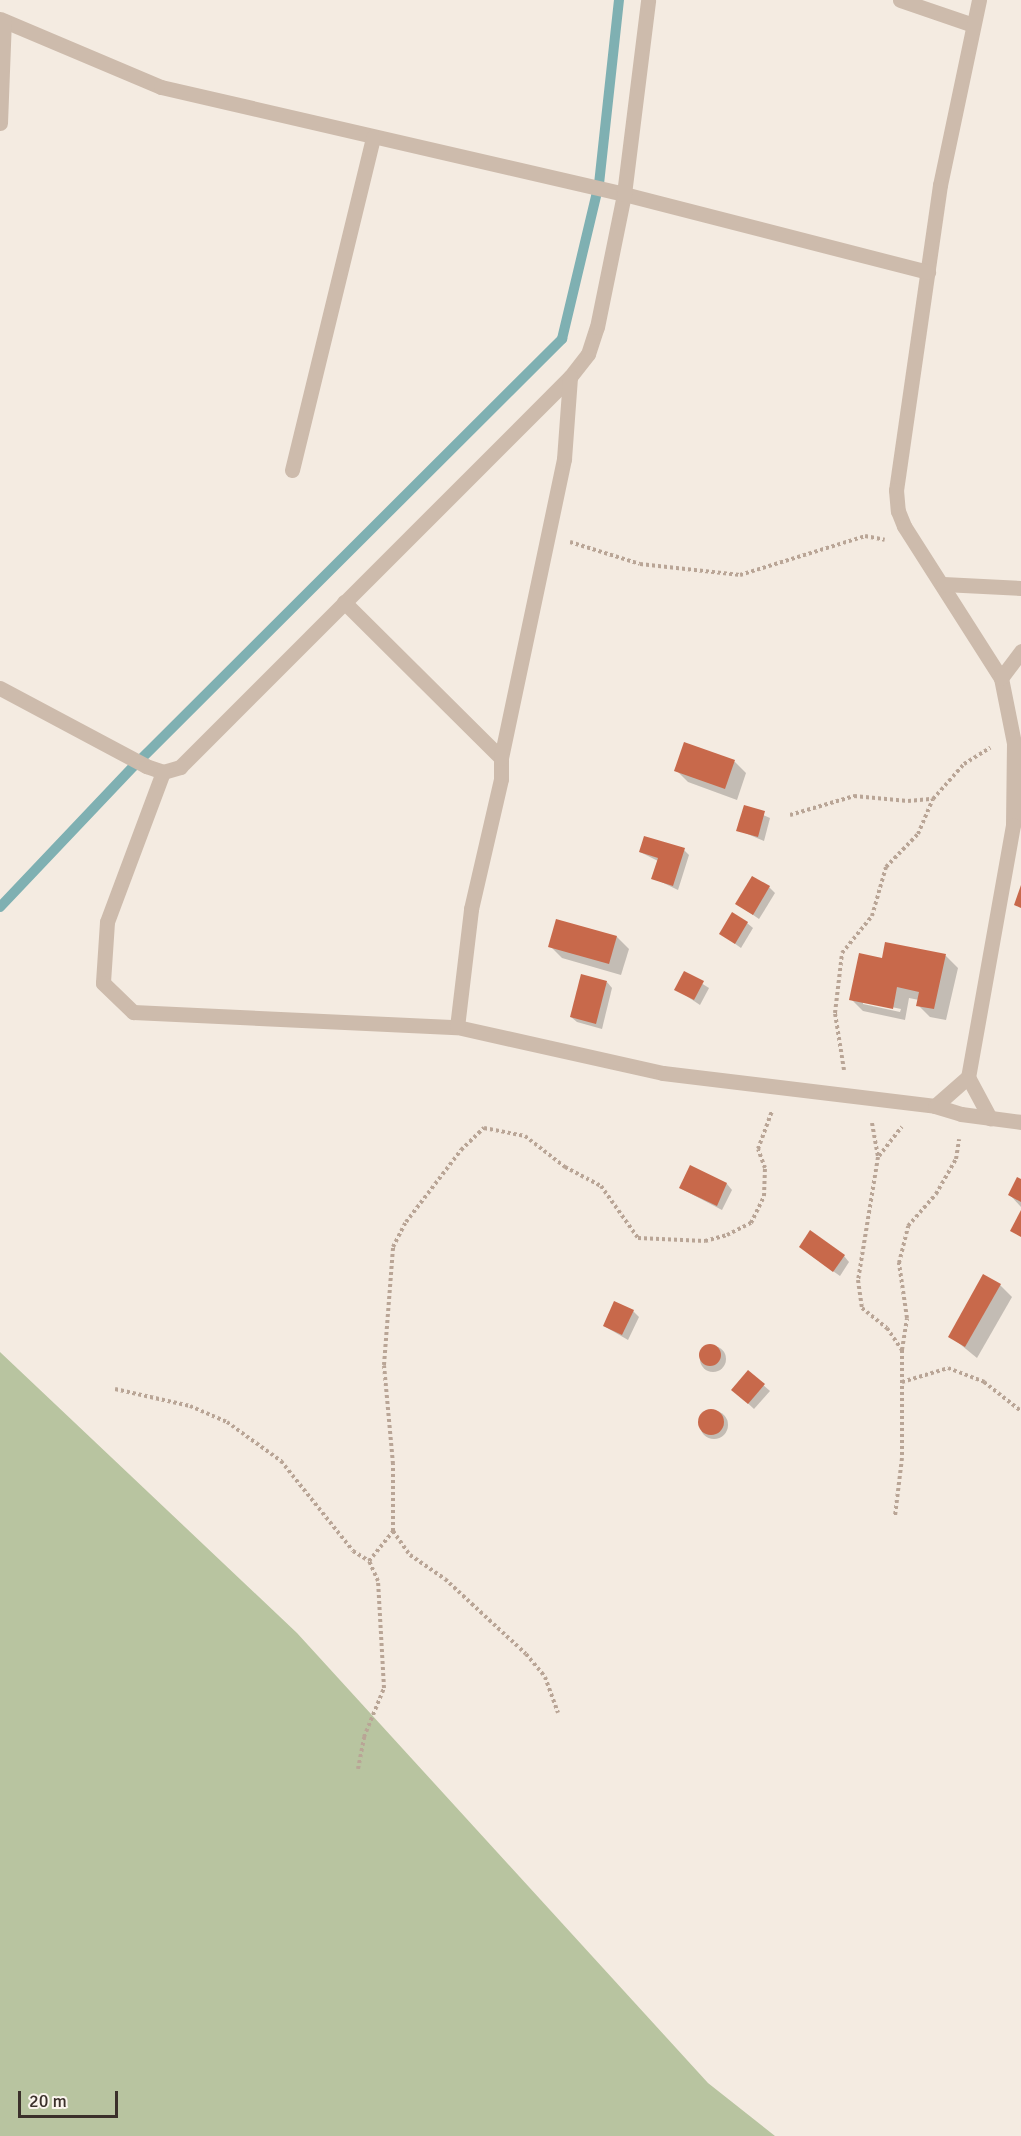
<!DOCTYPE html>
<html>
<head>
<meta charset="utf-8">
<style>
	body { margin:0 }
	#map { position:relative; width:1021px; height:2136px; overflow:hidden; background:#f4ebe1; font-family:Signika,sans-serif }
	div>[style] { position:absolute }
	.green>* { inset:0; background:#b8c4a0 }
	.shadow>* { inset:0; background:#0003 }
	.round { border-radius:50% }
	.stream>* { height:10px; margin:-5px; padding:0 5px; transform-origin:5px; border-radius:5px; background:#7fb0b2 }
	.building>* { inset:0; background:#c8694b }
	.path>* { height:4px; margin-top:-2px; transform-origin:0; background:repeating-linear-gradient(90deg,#b9a596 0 3px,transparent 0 6px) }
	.street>* { height:15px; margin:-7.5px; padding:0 7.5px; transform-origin:7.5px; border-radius:7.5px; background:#cdbbac }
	span { translate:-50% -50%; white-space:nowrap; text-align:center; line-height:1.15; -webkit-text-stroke:6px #fbf5ee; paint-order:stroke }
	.scale { position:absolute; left:18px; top:2091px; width:100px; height:27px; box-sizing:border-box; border:3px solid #3b302b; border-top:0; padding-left:8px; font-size:18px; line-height:21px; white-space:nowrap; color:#3b302b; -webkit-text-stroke:4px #fbf5ee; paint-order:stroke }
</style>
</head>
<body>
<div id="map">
	<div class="green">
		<i style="clip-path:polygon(0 1352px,297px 1633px,708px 2083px,775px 2136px,0 2136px)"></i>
	</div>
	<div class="shadow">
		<i style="clip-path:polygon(685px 744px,735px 762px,746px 773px,737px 800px,688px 782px,676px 770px)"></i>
		<i style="clip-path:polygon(745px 807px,770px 818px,764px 841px,738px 830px)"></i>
		<i style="clip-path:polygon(684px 850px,689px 855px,678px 890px,653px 878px,658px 861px,640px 852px)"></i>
		<i style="clip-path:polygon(769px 887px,775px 893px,759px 919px,737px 904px)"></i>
		<i style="clip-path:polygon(557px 921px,617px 937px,629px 949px,621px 975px,562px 958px,550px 946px)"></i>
		<i style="clip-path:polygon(747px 923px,753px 928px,741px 948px,721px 934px)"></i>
		<i style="clip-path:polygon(evenodd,946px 956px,958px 968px,946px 1020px,930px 1017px,918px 1005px,919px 1000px,909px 998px,905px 1020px,863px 1011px,851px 999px,883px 960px,946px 956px,863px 1001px,901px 1009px,900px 1012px,863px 1004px,863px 1001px)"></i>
		<i style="clip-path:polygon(685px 973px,709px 988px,700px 1005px,676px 989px)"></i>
		<i style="clip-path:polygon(607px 982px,612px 988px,602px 1029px,577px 1022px,571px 1017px)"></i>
		<i style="clip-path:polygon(1021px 1180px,1021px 1207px,1010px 1195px)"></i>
		<i style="clip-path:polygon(727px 1184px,732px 1190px,722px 1210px,680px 1188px)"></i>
		<i style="clip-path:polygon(806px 1252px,844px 1256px,849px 1262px,840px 1276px)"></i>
		<i style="clip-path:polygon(1000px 1285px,1012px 1297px,977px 1358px,950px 1336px)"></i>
		<i style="clip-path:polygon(633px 1311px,639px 1317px,628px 1340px,604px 1326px)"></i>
		<i class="round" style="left:700px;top:1346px;width:26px;height:26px"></i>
		<i style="clip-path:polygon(748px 1372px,770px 1391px,754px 1409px,739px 1395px)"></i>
		<i class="round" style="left:700px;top:1411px;width:28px;height:28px"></i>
	</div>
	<div class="stream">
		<i style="left:0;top:907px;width:195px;rotate:-46.5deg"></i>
		<i style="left:134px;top:766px;width:605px;rotate:-44.93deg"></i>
		<i style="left:562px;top:339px;width:159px;rotate:-76.6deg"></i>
		<i style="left:599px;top:184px;width:185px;rotate:-83.8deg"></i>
	</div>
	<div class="building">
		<i style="clip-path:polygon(684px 742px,735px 760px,725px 789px,674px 771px)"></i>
		<i style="clip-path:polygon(744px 805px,765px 811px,758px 837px,736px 831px)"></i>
		<i style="clip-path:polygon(644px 836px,685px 848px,673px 886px,651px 879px,658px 858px,639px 852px)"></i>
		<i style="clip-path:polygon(752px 876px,770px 886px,753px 915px,735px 904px)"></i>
		<i style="clip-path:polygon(1021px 885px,1021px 908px,1014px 905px)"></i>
		<i style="clip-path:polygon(732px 912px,748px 922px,735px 944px,719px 934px)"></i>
		<i style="clip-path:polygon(556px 919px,617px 936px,609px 964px,548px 947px)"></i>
		<i style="clip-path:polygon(885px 942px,946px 954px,934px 1009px,916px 1006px,919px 992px,897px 987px,893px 1009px,849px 1000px,859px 953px,882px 958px)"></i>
		<i style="clip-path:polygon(684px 971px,704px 981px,694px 1000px,674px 990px)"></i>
		<i style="clip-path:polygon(581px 974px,607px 981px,596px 1024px,570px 1017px)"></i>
		<i style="clip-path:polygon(690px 1165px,727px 1183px,717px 1206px,679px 1188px)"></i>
		<i style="clip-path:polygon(1017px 1177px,1021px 1179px,1021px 1202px,1008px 1195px)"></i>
		<i style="clip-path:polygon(1021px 1210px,1021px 1237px,1010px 1231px)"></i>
		<i style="clip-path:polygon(810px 1230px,845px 1255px,833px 1272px,799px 1247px)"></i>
		<i style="clip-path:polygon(983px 1274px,1001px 1284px,965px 1347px,948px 1337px)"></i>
		<i style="clip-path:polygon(614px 1301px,634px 1310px,622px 1335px,603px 1326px)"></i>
		<i class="round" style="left:699px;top:1344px;width:22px;height:22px"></i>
		<i style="clip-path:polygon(748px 1370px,765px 1384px,748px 1404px,731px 1390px)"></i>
		<i class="round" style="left:698px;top:1409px;width:26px;height:26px"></i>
	</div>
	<div class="path">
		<i style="left:570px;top:542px;width:73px;rotate:17.4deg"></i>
		<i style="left:640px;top:564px;width:101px;rotate:6.3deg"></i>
		<i style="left:740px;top:575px;width:131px;rotate:-17.3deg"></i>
		<i style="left:865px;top:536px;width:20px;rotate:11deg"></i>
		<i style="left:790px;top:815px;width:67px;rotate:-16.5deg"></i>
		<i style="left:854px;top:796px;width:54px;rotate:5.3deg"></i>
		<i style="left:908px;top:801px;width:25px;rotate:-5deg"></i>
		<i style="left:933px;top:799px;width:47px;rotate:-48.5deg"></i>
		<i style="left:964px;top:764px;width:31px;rotate:-32deg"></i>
		<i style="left:844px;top:1070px;width:58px;rotate:-99deg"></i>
		<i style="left:835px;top:1013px;width:60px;rotate:-83.3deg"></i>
		<i style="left:842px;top:953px;width:48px;rotate:-51deg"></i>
		<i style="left:872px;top:916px;width:51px;rotate:-74.1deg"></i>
		<i style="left:886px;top:867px;width:46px;rotate:-45.9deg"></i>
		<i style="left:918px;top:834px;width:38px;rotate:-67deg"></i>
		<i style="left:872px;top:1123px;width:35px;rotate:80deg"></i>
		<i style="left:878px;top:1157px;width:125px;rotate:99.2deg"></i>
		<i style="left:858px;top:1280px;width:28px;rotate:82deg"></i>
		<i style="left:862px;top:1308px;width:32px;rotate:39deg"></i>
		<i style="left:887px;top:1328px;width:27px;rotate:56deg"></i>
		<i style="left:902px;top:1350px;width:108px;rotate:90deg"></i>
		<i style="left:902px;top:1458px;width:58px;rotate:96.9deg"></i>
		<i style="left:879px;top:1156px;width:37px;rotate:-52deg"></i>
		<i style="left:902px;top:1350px;width:32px;rotate:-81deg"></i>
		<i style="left:907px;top:1318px;width:56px;rotate:-98.3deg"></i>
		<i style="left:899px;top:1263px;width:38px;rotate:-76deg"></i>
		<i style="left:908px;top:1226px;width:43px;rotate:-48.8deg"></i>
		<i style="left:936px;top:1194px;width:40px;rotate:-60.3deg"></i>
		<i style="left:956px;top:1159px;width:20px;rotate:-81deg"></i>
		<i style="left:902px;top:1382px;width:48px;rotate:-16.9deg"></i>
		<i style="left:948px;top:1368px;width:39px;rotate:21deg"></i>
		<i style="left:984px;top:1382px;width:47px;rotate:38.1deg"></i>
		<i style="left:115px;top:1389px;width:77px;rotate:12.8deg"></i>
		<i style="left:190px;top:1406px;width:40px;rotate:23.4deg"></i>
		<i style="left:227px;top:1422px;width:67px;rotate:35.8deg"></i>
		<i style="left:281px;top:1461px;width:115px;rotate:51.3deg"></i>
		<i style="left:353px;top:1551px;width:19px;rotate:32deg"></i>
		<i style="left:369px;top:1561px;width:38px;rotate:-51deg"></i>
		<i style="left:393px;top:1531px;width:67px;rotate:-90deg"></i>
		<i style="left:393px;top:1464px;width:99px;rotate:-95.2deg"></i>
		<i style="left:384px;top:1365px;width:118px;rotate:-85.6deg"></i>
		<i style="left:393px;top:1247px;width:28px;rotate:-63deg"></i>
		<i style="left:406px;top:1222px;width:91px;rotate:-52.6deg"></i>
		<i style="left:461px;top:1150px;width:32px;rotate:-44deg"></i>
		<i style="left:484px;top:1128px;width:42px;rotate:11deg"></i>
		<i style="left:525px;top:1136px;width:51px;rotate:37.8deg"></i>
		<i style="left:565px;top:1167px;width:41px;rotate:27.8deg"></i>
		<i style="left:601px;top:1186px;width:64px;rotate:54.6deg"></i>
		<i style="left:638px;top:1238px;width:67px;rotate:2.6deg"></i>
		<i style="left:705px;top:1241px;width:23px;rotate:-15deg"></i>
		<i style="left:727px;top:1235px;width:27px;rotate:-27deg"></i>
		<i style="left:751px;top:1223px;width:30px;rotate:-64deg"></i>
		<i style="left:764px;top:1196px;width:28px;rotate:-88deg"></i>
		<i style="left:765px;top:1168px;width:20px;rotate:-110deg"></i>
		<i style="left:758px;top:1149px;width:40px;rotate:-69.8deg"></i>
		<i style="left:393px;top:1531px;width:29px;rotate:55deg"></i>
		<i style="left:410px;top:1555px;width:42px;rotate:34.4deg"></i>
		<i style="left:445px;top:1579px;width:110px;rotate:42.8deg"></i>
		<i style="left:526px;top:1654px;width:30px;rotate:50deg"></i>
		<i style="left:545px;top:1677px;width:38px;rotate:70deg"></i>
		<i style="left:358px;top:1769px;width:33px;rotate:-79deg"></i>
		<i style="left:364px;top:1737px;width:53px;rotate:-67.8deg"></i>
		<i style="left:384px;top:1688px;width:107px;rotate:-93.2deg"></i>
		<i style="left:378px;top:1581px;width:22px;rotate:-114deg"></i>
	</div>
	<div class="street">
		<i style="left:900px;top:0;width:77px;rotate:18.9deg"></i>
		<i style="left:979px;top:0;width:189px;rotate:101.9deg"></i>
		<i style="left:940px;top:185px;width:308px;rotate:98.2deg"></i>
		<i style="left:896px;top:490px;width:21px;rotate:85deg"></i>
		<i style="left:898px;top:511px;width:16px;rotate:68deg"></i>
		<i style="left:904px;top:526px;width:180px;rotate:57.5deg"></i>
		<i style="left:1001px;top:678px;width:66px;rotate:78.7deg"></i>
		<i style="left:1014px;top:743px;width:82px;rotate:90.7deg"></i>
		<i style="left:1013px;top:825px;width:256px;rotate:100.1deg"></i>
		<i style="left:968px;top:1077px;width:47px;rotate:61.8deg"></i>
		<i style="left:0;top:19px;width:175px;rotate:22.9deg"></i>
		<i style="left:161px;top:87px;width:475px;rotate:13deg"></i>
		<i style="left:624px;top:194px;width:314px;rotate:14.4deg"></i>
		<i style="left:0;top:123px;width:102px;rotate:-87.8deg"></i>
		<i style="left:292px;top:470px;width:343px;rotate:-76.3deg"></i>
		<i style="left:943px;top:584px;width:78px;rotate:2.9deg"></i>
		<i style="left:344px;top:602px;width:221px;rotate:44.8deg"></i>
		<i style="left:1001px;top:678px;width:34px;rotate:-53deg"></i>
		<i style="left:0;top:688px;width:166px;rotate:28.1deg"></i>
		<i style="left:146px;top:766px;width:18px;rotate:19deg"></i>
		<i style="left:163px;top:772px;width:18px;rotate:-16deg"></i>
		<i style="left:180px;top:767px;width:552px;rotate:-45deg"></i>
		<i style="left:570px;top:377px;width:29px;rotate:-52deg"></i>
		<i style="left:588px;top:354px;width:28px;rotate:-72deg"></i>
		<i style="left:597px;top:327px;width:136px;rotate:-78.5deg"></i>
		<i style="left:624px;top:194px;width:195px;rotate:-82.9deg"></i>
		<i style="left:163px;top:772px;width:160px;rotate:110.5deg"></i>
		<i style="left:107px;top:922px;width:61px;rotate:93.8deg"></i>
		<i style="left:103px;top:983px;width:42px;rotate:44deg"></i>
		<i style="left:133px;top:1012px;width:324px;rotate:2.7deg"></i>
		<i style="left:457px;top:1027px;width:211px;rotate:12.6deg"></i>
		<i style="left:663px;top:1073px;width:274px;rotate:6.9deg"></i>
		<i style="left:935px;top:1106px;width:27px;rotate:17deg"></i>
		<i style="left:961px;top:1114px;width:61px;rotate:7.6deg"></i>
		<i style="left:457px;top:1027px;width:119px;rotate:-83.2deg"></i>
		<i style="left:471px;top:909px;width:133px;rotate:-77deg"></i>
		<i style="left:501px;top:779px;width:21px;rotate:-90deg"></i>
		<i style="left:501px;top:758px;width:306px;rotate:-78.1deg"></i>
		<i style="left:564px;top:459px;width:82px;rotate:-85.8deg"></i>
		<i style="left:935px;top:1106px;width:44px;rotate:-41.3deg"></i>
	</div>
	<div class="scale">20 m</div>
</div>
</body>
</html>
